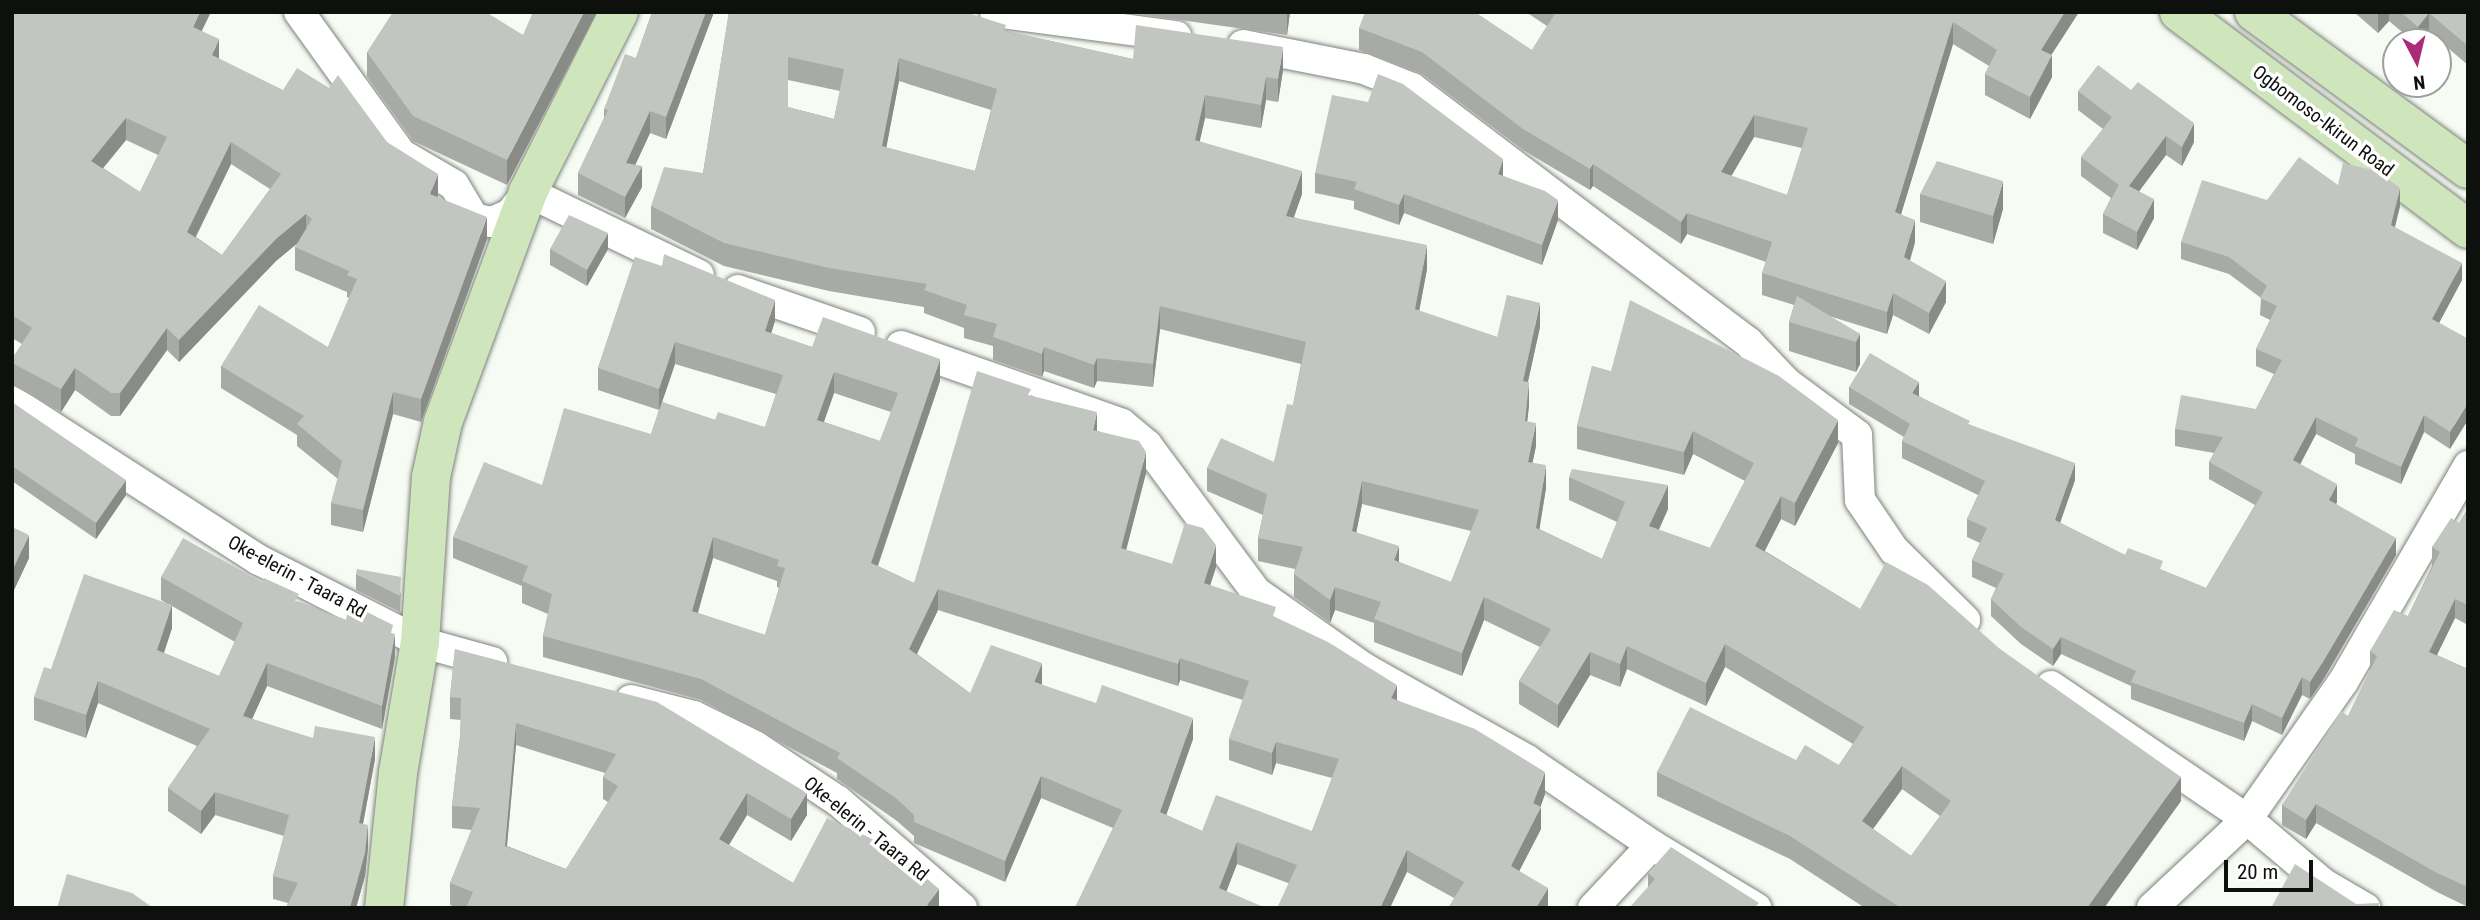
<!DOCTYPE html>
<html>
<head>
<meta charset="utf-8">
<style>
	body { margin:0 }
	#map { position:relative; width:2480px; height:920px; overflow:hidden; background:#f6fbf4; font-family:"Roboto Condensed",sans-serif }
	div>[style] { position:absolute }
	.roads { filter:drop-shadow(0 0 2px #7e827c) drop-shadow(0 0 2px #7e827c) }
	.street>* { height:30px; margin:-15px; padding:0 15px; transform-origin:15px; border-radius:15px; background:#fff }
	.secondary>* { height:38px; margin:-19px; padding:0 19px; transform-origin:19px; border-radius:19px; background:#cfe5bc }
	.wall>* { inset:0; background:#a7aaa5 }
	.shaded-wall>* { inset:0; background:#888b86 }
	.building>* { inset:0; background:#c2c6c0 }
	span { translate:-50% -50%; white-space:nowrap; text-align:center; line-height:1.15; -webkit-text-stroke:7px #fff; paint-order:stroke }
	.street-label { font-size:19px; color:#0e100d }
	.frame { position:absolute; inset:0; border:14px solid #0e100d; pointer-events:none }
	.north { position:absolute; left:2382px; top:28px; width:70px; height:70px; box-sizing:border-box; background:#fff; border:2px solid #9f9f9e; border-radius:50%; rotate:173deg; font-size:19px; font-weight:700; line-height:28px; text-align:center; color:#0e100d }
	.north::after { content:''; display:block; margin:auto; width:24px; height:32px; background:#ab2b78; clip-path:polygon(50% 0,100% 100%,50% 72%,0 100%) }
	.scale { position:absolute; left:2224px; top:860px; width:89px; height:32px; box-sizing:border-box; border:4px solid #0e100d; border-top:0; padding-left:9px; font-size:21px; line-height:24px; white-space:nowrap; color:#0e100d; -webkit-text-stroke:5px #fff; paint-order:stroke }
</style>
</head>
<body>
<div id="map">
	<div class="roads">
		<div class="street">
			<i style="left:299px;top:12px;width:175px;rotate:54.3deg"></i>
			<i style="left:401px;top:154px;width:61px;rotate:30.3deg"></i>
			<i style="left:454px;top:185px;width:39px;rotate:59deg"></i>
			<i style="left:474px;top:218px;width:18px;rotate:13deg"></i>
			<i style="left:492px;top:222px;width:20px;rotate:-24deg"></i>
			<i style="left:510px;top:214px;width:28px;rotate:-51deg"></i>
			<i style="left:528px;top:192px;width:190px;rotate:25.9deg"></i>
			<i style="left:995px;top:12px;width:183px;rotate:7.6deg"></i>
			<i style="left:1243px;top:45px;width:123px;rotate:11.2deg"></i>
			<i style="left:1364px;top:69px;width:52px;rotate:21.6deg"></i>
			<i style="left:1412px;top:88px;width:421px;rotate:37.1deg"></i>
			<i style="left:1748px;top:342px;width:57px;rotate:46.4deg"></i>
			<i style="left:1787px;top:383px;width:87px;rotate:36.6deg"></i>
			<i style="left:1857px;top:435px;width:65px;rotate:87.4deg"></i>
			<i style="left:1860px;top:500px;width:60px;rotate:55.8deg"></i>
			<i style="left:1894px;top:550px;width:100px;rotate:44.6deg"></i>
			<i style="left:738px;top:290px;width:129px;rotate:19deg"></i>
			<i style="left:901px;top:346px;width:234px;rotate:19.4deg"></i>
			<i style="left:1122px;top:424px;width:33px;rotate:40deg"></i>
			<i style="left:1147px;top:445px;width:183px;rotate:53.4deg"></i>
			<i style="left:1256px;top:592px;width:132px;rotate:35.1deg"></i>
			<i style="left:1364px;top:668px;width:187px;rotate:29.4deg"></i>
			<i style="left:1527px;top:760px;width:151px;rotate:34.2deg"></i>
			<i style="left:1652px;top:845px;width:122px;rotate:31.2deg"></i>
			<i style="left:12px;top:401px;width:294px;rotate:32.8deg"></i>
			<i style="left:259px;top:560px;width:181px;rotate:27deg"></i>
			<i style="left:420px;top:642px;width:75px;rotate:15.5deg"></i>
			<i style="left:2051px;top:686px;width:237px;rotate:34.2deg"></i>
			<i style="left:2247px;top:819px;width:101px;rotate:40.2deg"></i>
			<i style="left:2324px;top:884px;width:48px;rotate:30.3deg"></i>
			<i style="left:631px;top:700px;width:65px;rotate:14.3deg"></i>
			<i style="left:694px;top:716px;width:68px;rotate:26.2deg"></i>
			<i style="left:755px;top:746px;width:100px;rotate:33.5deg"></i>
			<i style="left:838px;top:801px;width:164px;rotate:40.8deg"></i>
			<i style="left:1593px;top:908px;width:86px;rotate:-46.9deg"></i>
			<i style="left:2152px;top:908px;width:130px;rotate:-43.1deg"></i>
			<i style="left:2247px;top:819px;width:167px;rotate:-55deg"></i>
			<i style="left:2343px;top:682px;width:250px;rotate:-59.9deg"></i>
		</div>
		<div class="secondary">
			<i style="left:2179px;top:12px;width:361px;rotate:36.9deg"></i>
			<i style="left:2254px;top:12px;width:265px;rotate:36.3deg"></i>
			<i style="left:384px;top:908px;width:136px;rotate:-84.1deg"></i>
			<i style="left:398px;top:773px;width:133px;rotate:-80.5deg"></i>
			<i style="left:420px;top:642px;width:165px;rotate:-86.2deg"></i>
			<i style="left:431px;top:477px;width:56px;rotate:-77.7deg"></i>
			<i style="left:443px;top:422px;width:245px;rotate:-69.7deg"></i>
			<i style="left:528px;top:192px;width:202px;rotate:-63.2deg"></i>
		</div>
	</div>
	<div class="wall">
		<i style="clip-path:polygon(evenodd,12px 12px,202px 31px,219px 59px,387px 142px,438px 197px,487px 239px,421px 422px,393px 414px,363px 532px,331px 525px,331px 503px,338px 479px,297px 446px,297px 435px,221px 388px,221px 366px,328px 347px,349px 298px,347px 297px,347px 292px,295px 270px,295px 247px,298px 243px,276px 261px,179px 362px,167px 350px,120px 416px,111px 416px,75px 390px,61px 412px,12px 385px,12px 359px,22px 344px,12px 338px,12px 12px,126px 140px,158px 155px,140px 192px,103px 168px,126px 140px,12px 12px,231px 164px,270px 189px,222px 255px,196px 237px,231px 164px)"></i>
		<i style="clip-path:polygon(652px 12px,714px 12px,666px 139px,650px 133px,635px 165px,642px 187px,625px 218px,578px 195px,578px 173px,604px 118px,604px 109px,636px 58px)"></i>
		<i style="clip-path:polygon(evenodd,729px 12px,1006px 31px,1133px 59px,1283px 70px,1278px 102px,1266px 100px,1261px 128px,1205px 118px,1199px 141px,1302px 194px,1294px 217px,1427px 269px,1419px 311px,1497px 337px,1540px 327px,1528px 381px,1529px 405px,1527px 421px,1536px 446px,1532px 463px,1546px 488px,1539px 529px,1602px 559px,1617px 522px,1569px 500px,1569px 477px,1668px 509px,1659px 530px,1710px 548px,1745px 481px,1693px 454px,1684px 475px,1577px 449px,1577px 426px,1592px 366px,1838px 443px,1795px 526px,1781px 519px,1765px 551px,1860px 609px,2000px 649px,2181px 801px,2104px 908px,1865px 908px,1790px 859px,1657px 796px,1657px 772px,1796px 760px,1839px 765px,1853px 744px,1725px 667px,1706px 706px,1627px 669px,1620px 687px,1590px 675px,1558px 728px,1519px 704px,1519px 681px,1540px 647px,1484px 620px,1462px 676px,1374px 642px,1374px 623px,1335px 610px,1330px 623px,1294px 597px,1294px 574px,1295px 569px,1258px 561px,1258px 538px,1263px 515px,1207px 491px,1207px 468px,1274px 462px,1293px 405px,1301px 364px,1160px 329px,1153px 387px,1097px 381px,1094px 388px,1044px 371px,1042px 377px,993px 360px,993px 346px,964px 338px,964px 328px,924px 313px,924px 307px,829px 291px,724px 266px,651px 229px,651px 206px,703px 173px,729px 12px,788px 80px,840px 91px,834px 119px,788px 107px,788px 80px,729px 12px,899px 81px,991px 110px,975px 171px,886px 148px,899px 81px,729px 12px,1362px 504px,1471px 531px,1451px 582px,1399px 562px,1356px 532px,1362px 504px,729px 12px,1902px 789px,1940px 816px,1911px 856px,1873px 829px,1902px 789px)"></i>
		<i style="clip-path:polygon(1123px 12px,1290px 12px,1287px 35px)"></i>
		<i style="clip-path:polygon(evenodd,1526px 12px,2079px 12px,2051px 55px,2052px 77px,2030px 119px,1985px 95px,1985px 74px,1989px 66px,1953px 44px,1901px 214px,1915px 242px,1910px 261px,1946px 302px,1929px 334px,1893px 315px,1887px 334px,1829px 316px,1860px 334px,1860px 364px,1856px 372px,1789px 351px,1789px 322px,1794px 305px,1762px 295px,1762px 273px,1766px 262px,1687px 234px,1681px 244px,1593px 186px,1590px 190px,1523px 150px,1422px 74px,1359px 50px,1359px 28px,1532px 50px,1547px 26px,1526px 12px,1754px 137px,1802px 148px,1787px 195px,1731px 176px,1754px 137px)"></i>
		<i style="clip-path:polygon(2354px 12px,2468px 12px,2468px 65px,2429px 32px,2420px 42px,2414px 42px,2389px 21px,2378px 33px)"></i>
		<i style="clip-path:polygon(523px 35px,507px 185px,413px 141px,367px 77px,367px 52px)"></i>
		<i style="clip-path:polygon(2078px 91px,2194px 142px,2182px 166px,2166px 155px,2139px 191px,2154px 218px,2137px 250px,2103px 233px,2103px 214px,2111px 198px,2081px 176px,2081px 157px,2103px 129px,2078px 110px)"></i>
		<i style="clip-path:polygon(1315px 173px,1503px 176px,1558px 220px,1542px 265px,1404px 213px,1399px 225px,1354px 209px,1354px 201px,1315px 193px)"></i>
		<i style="clip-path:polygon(2338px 185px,2400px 206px,2395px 227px,2462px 280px,2439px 323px,2468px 339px,2450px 449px,2424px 432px,2401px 484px,2355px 464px,2355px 454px,2316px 434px,2300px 464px,2337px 502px,2336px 504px,2396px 555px,2323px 680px,2310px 699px,2302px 695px,2282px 735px,2252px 721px,2244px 741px,2131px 699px,2131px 686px,2061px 654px,2053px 666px,2021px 644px,1991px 616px,1991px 599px,1996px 588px,1972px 577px,1972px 560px,1980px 543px,1967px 537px,1967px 519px,1978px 495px,1902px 458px,1902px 441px,1904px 437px,1849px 404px,1849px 387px,1919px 396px,1970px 425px,2075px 480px,2060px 523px,2125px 555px,2206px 588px,2255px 505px,2209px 479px,2209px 462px,2214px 453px,2175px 446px,2175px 429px,2256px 409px,2274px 374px,2256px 366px,2256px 349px,2270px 320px,2260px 315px,2261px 298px,2229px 274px,2181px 259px,2181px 242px,2267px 200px)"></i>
		<i style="clip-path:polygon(1920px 194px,2003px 209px,1993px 244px,1920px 222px)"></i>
		<i style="clip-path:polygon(550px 249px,608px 249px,587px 286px,550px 265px)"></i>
		<i style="clip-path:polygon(evenodd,635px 257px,775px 321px,771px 333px,812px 347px,940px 381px,878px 566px,914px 583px,1031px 395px,1097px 431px,1146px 473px,1126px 550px,1172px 564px,1216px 567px,1210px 585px,1276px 618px,1397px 700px,1545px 794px,1540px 807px,1541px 829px,1519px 871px,1548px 908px,1454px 898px,1407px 872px,1288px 883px,1237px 864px,1226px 891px,1075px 908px,1113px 828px,1041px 798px,1005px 882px,914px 843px,914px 836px,897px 821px,837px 779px,837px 773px,701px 700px,543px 657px,543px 636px,548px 614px,522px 603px,522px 586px,453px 558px,453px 537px,542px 485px,651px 434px,659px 410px,598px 390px,598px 368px,635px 257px,675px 364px,776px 394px,765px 427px,715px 420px,662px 402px,675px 364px,635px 257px,834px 393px,891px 412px,880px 441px,824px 422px,834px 393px,635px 257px,713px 558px,777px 581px,777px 587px,779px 588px,765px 635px,698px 613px,713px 558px,635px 257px,938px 610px,1178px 686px,1180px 680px,1243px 700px,1229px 739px,1229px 760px,1272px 775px,1276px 763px,1332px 778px,1312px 831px,1202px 831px,1166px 815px,1193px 739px,1042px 685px,970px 693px,917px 654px,938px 610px)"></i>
		<i style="clip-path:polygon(12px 402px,126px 495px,96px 539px,12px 481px)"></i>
		<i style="clip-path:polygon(2468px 508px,2468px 625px,2455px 618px,2437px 655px,2468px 669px,2468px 907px,2437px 892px,2316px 823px,2306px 839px,2282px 825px,2282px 805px,2348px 716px,2370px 671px,2370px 651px,2408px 616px,2432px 566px,2432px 547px,2459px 523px)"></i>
		<i style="clip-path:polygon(12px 527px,29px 558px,14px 590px,12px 589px)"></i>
		<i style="clip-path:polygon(356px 574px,401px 593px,400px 612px,356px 590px)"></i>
		<i style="clip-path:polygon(evenodd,161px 577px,299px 602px,346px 620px,393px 634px,395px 657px,382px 729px,267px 686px,252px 719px,375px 759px,363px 824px,368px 848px,365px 876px,356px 908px,286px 908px,288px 903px,273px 899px,273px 876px,284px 836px,215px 815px,201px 834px,168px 811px,168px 788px,197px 746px,98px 703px,86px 738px,34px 720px,34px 697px,51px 669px,166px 603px,161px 600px,161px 577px,172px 606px,235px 642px,219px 676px,164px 653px,172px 628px,172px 606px)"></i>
		<i style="clip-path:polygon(evenodd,455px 649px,807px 815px,791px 841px,747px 815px,729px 845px,793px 883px,939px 908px,458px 908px,450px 905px,450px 883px,472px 830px,452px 828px,452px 806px,460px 737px,461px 720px,450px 719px,450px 697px,455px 649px,516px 745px,605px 773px,603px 777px,603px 799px,608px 802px,566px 869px,507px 846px,516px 745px)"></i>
		<i style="clip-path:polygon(1648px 873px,1759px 908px,1648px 887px)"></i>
	</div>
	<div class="shaded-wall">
		<i style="clip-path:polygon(200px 12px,211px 12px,193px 49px,193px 27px)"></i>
		<i style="clip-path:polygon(584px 12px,597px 12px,507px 185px,507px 160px)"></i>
		<i style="clip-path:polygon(706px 12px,714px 12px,666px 139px,666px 117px)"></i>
		<i style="clip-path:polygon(1287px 12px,1290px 12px,1287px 35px)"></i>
		<i style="clip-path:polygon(2065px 12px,2079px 12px,2041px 71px,2041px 50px)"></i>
		<i style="clip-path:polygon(2380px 12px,2389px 12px,2389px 21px,2378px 33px,2378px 14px)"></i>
		<i style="clip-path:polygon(2429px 13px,2429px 32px,2420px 42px,2418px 42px,2418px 27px)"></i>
		<i style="clip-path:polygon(1953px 22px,1953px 44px,1895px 234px,1895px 212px)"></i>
		<i style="clip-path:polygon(219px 39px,219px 62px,212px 55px)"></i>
		<i style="clip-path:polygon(1283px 47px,1283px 70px,1278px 102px,1278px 79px)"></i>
		<i style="clip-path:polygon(2052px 55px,2052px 77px,2030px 119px,2030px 97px)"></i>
		<i style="clip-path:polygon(899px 58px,899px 81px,882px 170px,882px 146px)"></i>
		<i style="clip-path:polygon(1266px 77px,1266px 100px,1261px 128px,1261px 105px)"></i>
		<i style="clip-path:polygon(1205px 95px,1205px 118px,1195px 163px,1195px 140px)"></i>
		<i style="clip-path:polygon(650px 111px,650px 133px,626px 185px,626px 163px)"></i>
		<i style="clip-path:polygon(1754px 115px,1754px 137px,1721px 194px,1721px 172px)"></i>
		<i style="clip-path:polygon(126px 118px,126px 140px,91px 183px,91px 161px)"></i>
		<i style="clip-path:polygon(2194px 123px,2194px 142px,2182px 166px,2182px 147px)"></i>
		<i style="clip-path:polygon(2166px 136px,2166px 155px,2129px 205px,2129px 186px)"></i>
		<i style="clip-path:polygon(231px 142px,231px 164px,187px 254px,187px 232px)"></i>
		<i style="clip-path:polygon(1503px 159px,1503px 179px,1498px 174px)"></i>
		<i style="clip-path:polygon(1593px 164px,1593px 186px,1590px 190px,1590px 169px)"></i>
		<i style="clip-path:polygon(642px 166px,642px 187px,625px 218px,625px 197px)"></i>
		<i style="clip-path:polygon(1302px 171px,1302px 194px,1286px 239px,1286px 216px)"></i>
		<i style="clip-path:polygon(438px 174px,438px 196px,430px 216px,430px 194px)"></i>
		<i style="clip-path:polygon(2003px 181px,2003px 209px,1993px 244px,1993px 216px)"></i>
		<i style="clip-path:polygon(2400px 188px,2400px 206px,2391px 242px,2391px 225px)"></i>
		<i style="clip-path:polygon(1404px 194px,1404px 213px,1399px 225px,1399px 205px)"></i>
		<i style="clip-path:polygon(2154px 199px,2154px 218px,2137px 250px,2137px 232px)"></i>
		<i style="clip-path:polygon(1558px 200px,1558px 220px,1542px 265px,1542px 245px)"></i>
		<i style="clip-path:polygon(1687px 213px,1687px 234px,1681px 244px,1681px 222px)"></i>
		<i style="clip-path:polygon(306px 214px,306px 236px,276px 261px,179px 362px,179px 340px,276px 239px)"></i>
		<i style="clip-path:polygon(487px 217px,487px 239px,421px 422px,421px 399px)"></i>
		<i style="clip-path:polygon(1915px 220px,1915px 242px,1904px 279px,1904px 257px)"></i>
		<i style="clip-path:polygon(608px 233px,608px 249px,587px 286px,587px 270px)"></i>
		<i style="clip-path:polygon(1427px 245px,1427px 269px,1415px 333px,1415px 309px)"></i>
		<i style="clip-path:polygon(2462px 263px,2462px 280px,2432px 336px,2432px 319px)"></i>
		<i style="clip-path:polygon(1946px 281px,1946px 302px,1929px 334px,1929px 313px)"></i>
		<i style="clip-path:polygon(1893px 293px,1893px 315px,1887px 334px,1887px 312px)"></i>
		<i style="clip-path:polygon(775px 300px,775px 321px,765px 353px,765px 331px)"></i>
		<i style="clip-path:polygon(1540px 303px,1540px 327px,1523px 404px,1523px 381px)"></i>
		<i style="clip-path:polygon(1160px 306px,1160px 329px,1153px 387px,1153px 364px)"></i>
		<i style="clip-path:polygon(167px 328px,167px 350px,120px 416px,120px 393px)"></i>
		<i style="clip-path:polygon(1860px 334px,1860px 364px,1856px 372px,1856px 342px)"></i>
		<i style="clip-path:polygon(675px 342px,675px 364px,659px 411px,659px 389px)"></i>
		<i style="clip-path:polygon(1044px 347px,1044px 371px,1042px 377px,1042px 354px)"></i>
		<i style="clip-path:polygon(1097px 358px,1097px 381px,1094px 388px,1094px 365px)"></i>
		<i style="clip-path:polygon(940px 359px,940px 381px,871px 585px,871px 563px)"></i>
		<i style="clip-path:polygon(75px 368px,75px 390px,61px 412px,61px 389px)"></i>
		<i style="clip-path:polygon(834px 372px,834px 393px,817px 441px,817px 420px)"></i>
		<i style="clip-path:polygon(1529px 382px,1529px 405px,1525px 444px,1525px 421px)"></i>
		<i style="clip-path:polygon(1919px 382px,1919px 399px,1912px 393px)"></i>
		<i style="clip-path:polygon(393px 392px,393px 414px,363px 532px,363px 510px)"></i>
		<i style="clip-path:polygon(2468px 403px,2468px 420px,2450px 449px,2450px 432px)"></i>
		<i style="clip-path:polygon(1097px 412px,1097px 434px,1093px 430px)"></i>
		<i style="clip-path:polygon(2424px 415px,2424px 432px,2401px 484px,2401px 467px)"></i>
		<i style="clip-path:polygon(2316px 417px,2316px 434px,2293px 478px,2293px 460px)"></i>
		<i style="clip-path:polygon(1838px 420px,1838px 443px,1795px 526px,1795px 503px)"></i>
		<i style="clip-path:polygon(1536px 423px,1536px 446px,1528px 485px,1528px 462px)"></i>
		<i style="clip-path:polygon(1693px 431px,1693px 454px,1684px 475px,1684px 452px)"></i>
		<i style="clip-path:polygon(1146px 452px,1146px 473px,1121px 570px,1121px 548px)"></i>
		<i style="clip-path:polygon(2075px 463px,2075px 480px,2055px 537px,2055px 520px)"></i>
		<i style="clip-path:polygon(1546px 465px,1546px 488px,1536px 551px,1536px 528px)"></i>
		<i style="clip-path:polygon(126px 480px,126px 495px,96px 539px,96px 523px)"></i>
		<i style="clip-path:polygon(1362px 481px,1362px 504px,1352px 554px,1352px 531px)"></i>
		<i style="clip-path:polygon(2337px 484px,2337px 502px,2329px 517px,2329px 500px)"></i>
		<i style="clip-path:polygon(1668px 485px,1668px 509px,1649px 550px,1649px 526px)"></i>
		<i style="clip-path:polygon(1781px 496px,1781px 519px,1755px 569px,1755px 546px)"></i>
		<i style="clip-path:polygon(29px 535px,29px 558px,14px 590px,14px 567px)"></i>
		<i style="clip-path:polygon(713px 537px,713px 558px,692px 633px,692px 611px)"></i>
		<i style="clip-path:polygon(2396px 538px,2396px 555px,2323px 680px,2310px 699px,2310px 682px)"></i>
		<i style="clip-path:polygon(1216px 545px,1216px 567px,1204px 605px,1204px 583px)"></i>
		<i style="clip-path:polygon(1399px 546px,1399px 569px,1394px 560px)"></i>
		<i style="clip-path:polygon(1335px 587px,1335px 610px,1330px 623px,1330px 600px)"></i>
		<i style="clip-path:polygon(938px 589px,938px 610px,909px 670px,909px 649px)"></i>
		<i style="clip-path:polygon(1484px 597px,1484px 620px,1462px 676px,1462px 653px)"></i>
		<i style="clip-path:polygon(2455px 599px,2455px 618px,2429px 671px,2429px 652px)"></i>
		<i style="clip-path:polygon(172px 605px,172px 628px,157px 673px,157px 650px)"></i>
		<i style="clip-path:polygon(395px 634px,395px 657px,382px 729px,382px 706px)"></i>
		<i style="clip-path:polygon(2061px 637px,2061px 654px,2053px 666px,2053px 649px)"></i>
		<i style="clip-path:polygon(1725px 644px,1725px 667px,1706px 706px,1706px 683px)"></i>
		<i style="clip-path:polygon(1627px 646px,1627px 669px,1620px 687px,1620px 664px)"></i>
		<i style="clip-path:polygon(1590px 652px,1590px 675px,1558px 728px,1558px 705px)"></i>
		<i style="clip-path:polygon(1180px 658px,1180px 680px,1178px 686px,1178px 664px)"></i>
		<i style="clip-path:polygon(267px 663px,267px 686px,243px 739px,243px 716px)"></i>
		<i style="clip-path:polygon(1042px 663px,1042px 685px,1034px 682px)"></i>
		<i style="clip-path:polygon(2302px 677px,2302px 695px,2282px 735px,2282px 718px)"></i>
		<i style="clip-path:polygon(98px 681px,98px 703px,86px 738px,86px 715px)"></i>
		<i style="clip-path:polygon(1397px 685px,1397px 707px,1391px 698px)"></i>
		<i style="clip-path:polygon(2252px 704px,2252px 721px,2244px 741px,2244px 723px)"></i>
		<i style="clip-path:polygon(13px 705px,13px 735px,12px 737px,12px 707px)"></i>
		<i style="clip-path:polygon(1193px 718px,1193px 739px,1160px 833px,1160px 812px)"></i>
		<i style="clip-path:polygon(516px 723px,516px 745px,505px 867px,505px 846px)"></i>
		<i style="clip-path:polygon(375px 737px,375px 759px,359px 845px,359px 823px)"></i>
		<i style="clip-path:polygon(1276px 742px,1276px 763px,1272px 775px,1272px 753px)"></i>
		<i style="clip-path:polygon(1902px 766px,1902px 789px,1862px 844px,1862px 821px)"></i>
		<i style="clip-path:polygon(1545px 772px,1545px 794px,1538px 814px,1541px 807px,1541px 829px,1511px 887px,1511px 866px)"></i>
		<i style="clip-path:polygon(1041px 776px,1041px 798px,1005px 882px,1005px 861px)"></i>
		<i style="clip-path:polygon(2181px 777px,2181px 801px,2104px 908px,2087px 908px)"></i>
		<i style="clip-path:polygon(215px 792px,215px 815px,201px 834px,201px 811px)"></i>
		<i style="clip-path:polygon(747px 793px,747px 815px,719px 861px,719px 839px)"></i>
		<i style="clip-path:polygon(807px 793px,807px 815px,791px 841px,791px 819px)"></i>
		<i style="clip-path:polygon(2316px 804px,2316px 823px,2306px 839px,2306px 820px)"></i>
		<i style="clip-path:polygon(368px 825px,368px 848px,365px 876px,356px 908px,350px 908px)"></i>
		<i style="clip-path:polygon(1237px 842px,1237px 864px,1220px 908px,1219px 888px)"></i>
		<i style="clip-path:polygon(1407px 850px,1407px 872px,1390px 908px,1380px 908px)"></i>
		<i style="clip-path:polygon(1548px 888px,1548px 908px,1536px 908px)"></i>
		<i style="clip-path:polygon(939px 889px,939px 908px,927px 908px,927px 905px)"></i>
	</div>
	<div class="building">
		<i style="clip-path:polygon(evenodd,12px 12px,200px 12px,193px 27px,219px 39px,212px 55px,283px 90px,297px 68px,329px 88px,338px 75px,387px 142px,438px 174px,430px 194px,487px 217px,421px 399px,393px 392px,363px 510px,331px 503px,342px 461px,297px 424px,304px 416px,221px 366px,259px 305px,328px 347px,357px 279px,347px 275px,349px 271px,295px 247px,312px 219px,306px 214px,276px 239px,179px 340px,167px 328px,120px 393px,111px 393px,75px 368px,61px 389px,12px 363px,12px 359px,32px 328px,12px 315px,12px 12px,126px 118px,167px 137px,140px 192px,91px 161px,126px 118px,12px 12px,231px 142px,281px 174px,222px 255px,187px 232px,231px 142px)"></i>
		<i style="clip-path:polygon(393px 12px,486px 12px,523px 35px,533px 12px,584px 12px,507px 160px,413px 116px,367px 52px)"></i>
		<i style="clip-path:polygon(652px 12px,706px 12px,666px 117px,650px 111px,626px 163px,642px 166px,625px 197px,578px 173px,608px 110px,604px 109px,625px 54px,636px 58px)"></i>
		<i style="clip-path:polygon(evenodd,729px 12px,965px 12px,1006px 25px,1004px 31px,1133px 59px,1136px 25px,1283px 47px,1278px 79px,1266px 77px,1261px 105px,1205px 95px,1195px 140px,1302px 171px,1286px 216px,1427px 245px,1415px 309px,1497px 337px,1507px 295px,1540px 303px,1523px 381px,1529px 382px,1525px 421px,1536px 423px,1528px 462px,1546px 465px,1536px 528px,1602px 559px,1625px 502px,1569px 477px,1572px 469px,1668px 485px,1649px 526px,1710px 548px,1754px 463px,1693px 431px,1684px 452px,1577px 426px,1592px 366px,1611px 371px,1630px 300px,1779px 376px,1838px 420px,1795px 503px,1781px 496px,1755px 546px,1860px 609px,1886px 562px,1928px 585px,2000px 649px,2181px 777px,2087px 908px,1901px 908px,1790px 836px,1657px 772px,1690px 707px,1796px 760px,1805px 745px,1839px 765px,1864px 727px,1725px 644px,1706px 683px,1627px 646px,1620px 664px,1590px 652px,1558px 705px,1519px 681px,1551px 629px,1484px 597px,1462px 653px,1374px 619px,1381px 602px,1335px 587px,1330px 600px,1294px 574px,1303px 547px,1258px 538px,1267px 494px,1207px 468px,1221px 438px,1274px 462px,1287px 404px,1293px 405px,1306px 342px,1160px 306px,1153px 364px,1097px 358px,1094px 365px,1044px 347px,1042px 354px,993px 337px,997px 324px,964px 315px,967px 305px,924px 290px,927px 284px,829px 268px,724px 243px,651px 206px,664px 167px,703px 173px,729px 12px,788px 57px,844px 69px,834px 119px,788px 107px,788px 57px,729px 12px,899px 58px,997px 89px,975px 171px,882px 146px,899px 58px,729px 12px,1362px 481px,1479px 510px,1451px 582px,1394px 560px,1399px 546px,1352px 531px,1362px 481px,729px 12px,1902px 766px,1951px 801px,1911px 856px,1862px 821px,1902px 766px)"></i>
		<i style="clip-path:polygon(evenodd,1365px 12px,1475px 12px,1532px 50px,1556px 12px,2065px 12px,2041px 50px,2052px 55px,2030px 97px,1985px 74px,1997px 50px,1953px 22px,1895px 212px,1915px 220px,1904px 257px,1946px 281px,1929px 313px,1893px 293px,1887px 312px,1762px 273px,1772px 242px,1687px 213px,1681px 222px,1593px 164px,1590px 169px,1523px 129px,1422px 52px,1359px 28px,1365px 12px,1754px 115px,1808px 128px,1787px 195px,1721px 172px,1754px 115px)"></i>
		<i style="clip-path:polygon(2401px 12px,2468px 12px,2468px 46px,2429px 13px,2418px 27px)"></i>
		<i style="clip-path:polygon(2098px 65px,2131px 90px,2138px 82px,2194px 123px,2182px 147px,2166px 136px,2129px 186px,2154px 199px,2137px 232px,2103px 214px,2119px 185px,2081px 157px,2112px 117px,2078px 91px)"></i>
		<i style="clip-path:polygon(1378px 74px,1403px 84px,1503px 159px,1498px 174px,1545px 191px,1558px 200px,1542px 245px,1404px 194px,1399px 205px,1354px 189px,1357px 182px,1315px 173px,1332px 95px,1368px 102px)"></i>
		<i style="clip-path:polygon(2299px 157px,2338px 185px,2343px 163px,2377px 171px,2400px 188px,2391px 225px,2462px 263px,2432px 319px,2468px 339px,2468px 403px,2450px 432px,2424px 415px,2401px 467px,2355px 446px,2358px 438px,2316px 417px,2293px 460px,2337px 484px,2329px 500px,2396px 538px,2323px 662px,2310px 682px,2302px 677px,2282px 718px,2252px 704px,2244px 723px,2131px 682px,2136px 671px,2061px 637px,2053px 649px,2021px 627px,1991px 599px,2004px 574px,1972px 560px,1987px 528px,1967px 519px,1985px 481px,1902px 441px,1910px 424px,1849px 387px,1870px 353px,1919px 382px,1912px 393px,1970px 421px,1968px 424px,2075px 463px,2055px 520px,2125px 555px,2128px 548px,2163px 561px,2160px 569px,2206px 588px,2263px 492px,2209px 462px,2223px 437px,2175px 429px,2181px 395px,2256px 409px,2282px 360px,2256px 349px,2277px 306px,2260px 298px,2267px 286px,2229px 257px,2181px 242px,2202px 180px,2267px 200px)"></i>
		<i style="clip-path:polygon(1937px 161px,2003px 181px,1993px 216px,1920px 194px)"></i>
		<i style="clip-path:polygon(569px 215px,608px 233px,587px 270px,550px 249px)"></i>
		<i style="clip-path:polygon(evenodd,664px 254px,775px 300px,765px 331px,812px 347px,823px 317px,940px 359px,871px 563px,914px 583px,977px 371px,1031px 389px,1028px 395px,1097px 412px,1093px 430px,1139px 441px,1146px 452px,1121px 548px,1172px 564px,1185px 523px,1203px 528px,1216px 545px,1204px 583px,1276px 607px,1273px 616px,1328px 642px,1397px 685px,1391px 698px,1475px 729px,1545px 772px,1533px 803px,1541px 807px,1511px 866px,1548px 888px,1536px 908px,1448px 908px,1464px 882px,1407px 850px,1380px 908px,1277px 908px,1297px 865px,1237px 842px,1219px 888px,1266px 908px,1075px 908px,1122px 810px,1041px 776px,1005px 861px,914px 822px,914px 815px,897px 799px,837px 758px,840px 753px,701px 679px,543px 636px,552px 594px,522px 581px,528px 566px,453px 537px,484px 462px,542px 485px,564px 408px,651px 434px,662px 402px,715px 420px,718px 412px,765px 427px,783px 375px,675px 342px,659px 389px,598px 368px,635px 257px,662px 266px,664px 254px,834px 372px,898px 393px,880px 441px,817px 420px,834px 372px,664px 254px,713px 537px,779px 560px,777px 566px,785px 568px,765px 635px,692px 611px,713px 537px,664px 254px,938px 589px,1178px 664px,1180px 658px,1249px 681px,1229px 739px,1272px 753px,1276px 742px,1339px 759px,1312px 831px,1216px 795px,1202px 831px,1160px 812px,1193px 718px,1102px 685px,1096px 703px,1034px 682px,1042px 663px,991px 645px,970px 693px,909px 649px,938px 589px)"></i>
		<i style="clip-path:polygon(1797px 296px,1860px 334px,1856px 342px,1789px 322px)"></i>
		<i style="clip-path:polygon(12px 402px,126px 480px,96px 523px,12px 466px)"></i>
		<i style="clip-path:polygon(2468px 508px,2468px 605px,2455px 599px,2429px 652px,2468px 669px,2468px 887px,2437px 873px,2316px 804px,2306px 820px,2282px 805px,2341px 711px,2348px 716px,2377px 656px,2370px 651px,2394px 610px,2408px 616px,2440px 552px,2432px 547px,2451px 518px,2459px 523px)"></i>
		<i style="clip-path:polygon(12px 527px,29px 535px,14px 567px,12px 566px)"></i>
		<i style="clip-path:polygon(183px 538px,262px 582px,264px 578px,299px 594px,295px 601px,346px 620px,349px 603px,393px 625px,391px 633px,395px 634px,382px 706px,267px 663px,243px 716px,313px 738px,315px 726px,375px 737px,359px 823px,368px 825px,365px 853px,350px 908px,286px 908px,298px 883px,273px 876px,289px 815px,215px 792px,201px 811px,168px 788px,210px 729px,98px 681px,86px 715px,34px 697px,44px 667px,51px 669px,84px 574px,172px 605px,157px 650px,219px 676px,243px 623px,161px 577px)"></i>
		<i style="clip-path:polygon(357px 569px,401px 577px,400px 596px,356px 574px)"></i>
		<i style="clip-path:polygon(evenodd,455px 649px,657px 702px,807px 793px,791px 819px,747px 793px,719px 839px,793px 883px,827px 818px,890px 847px,939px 889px,927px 905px,932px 908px,711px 908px,709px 907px,709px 908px,466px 908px,473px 892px,450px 883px,480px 808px,452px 806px,460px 737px,461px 698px,450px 697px,455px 649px,516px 723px,616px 754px,603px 777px,618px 786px,566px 869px,505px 846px,516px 723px)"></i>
		<i style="clip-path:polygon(1671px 847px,1759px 903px,1754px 908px,1629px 908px,1655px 879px,1648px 873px)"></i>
		<i style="clip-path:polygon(2295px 864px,2356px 904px,2380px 903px,2377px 908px,2271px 908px)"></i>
		<i style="clip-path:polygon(67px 874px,132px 893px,153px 908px,57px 908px)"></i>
	</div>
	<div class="street-label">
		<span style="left:2323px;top:121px;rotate:37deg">Ogbomoso-Ikirun Road</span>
		<span style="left:297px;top:577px;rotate:28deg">Oke-elerin - Taara Rd</span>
		<span style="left:866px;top:829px;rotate:39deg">Oke-elerin - Taara Rd</span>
	</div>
	<div class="frame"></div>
	<div class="north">N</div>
	<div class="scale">20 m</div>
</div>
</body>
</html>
